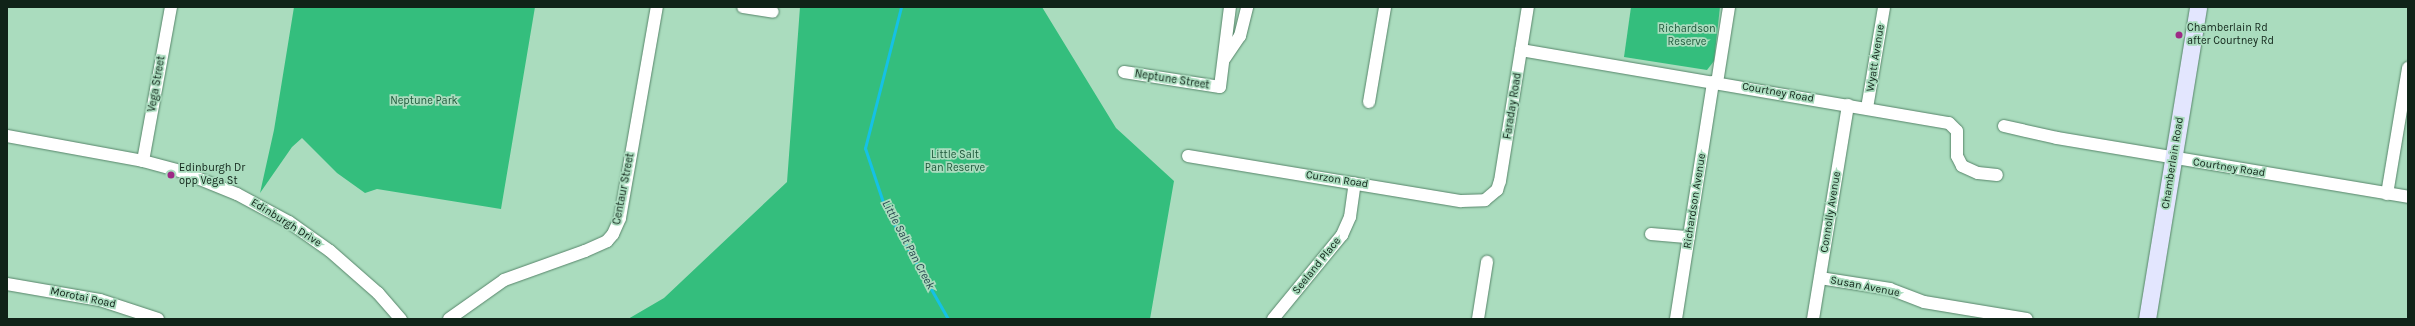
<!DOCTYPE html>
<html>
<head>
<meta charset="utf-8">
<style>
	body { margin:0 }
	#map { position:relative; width:2415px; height:326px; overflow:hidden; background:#aadcbe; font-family:Karla,sans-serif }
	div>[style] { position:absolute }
	.green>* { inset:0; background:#34be7d }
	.stream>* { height:3px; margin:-1.5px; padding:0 1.5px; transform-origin:1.5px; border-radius:1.5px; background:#15c1e5 }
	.roads { filter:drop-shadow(0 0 1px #57856a) drop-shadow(0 0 1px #57856a) }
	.street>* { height:12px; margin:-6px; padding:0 6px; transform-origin:6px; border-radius:6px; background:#fff }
	.secondary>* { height:17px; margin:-8.5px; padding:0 8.5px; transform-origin:8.5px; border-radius:8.5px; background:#e3e6fe }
	.dots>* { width:11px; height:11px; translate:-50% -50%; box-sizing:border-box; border:2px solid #aadcbe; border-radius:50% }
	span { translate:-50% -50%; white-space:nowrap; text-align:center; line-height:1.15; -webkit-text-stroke:3.5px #aadcbe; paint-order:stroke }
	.poi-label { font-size:11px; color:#102318 }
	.left { translate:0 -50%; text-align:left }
	.park-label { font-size:11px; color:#1f583b }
	.street-label { font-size:11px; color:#102318 }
	.water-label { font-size:12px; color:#2a4851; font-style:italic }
	.frame { position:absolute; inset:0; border:8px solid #102318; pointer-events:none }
</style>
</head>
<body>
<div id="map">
	<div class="green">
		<i style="clip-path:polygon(294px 7px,535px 7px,501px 209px,377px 189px,365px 193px,337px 173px,302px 138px,292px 147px,260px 193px,274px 130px)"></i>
		<i style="clip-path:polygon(800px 7px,1042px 7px,1116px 128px,1174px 181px,1150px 319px,628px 319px,664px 298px,787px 182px)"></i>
		<i style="clip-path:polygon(1631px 7px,1720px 7px,1714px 61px,1707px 70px,1624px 57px)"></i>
	</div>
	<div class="stream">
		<i style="left:901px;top:7px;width:146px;rotate:104.3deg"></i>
		<i style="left:865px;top:148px;width:63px;rotate:71.6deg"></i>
		<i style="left:885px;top:208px;width:128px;rotate:60.4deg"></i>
	</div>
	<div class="roads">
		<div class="street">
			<i style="left:743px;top:7px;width:30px;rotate:9deg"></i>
			<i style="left:1521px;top:50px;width:434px;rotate:9.7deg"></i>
			<i style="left:1949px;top:123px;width:11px;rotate:45deg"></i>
			<i style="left:1957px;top:131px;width:25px;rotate:90deg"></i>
			<i style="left:1957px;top:156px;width:11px;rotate:63deg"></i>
			<i style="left:1962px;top:166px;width:17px;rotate:24deg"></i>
			<i style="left:1978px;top:173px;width:19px;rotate:6deg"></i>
			<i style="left:1225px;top:58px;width:27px;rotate:-56deg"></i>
			<i style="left:1240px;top:36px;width:30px;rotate:-76deg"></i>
			<i style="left:1124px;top:72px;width:97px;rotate:8.9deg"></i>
			<i style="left:1220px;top:87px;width:81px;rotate:-82.9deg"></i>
			<i style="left:1717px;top:83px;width:77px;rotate:-81deg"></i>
			<i style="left:1369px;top:102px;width:96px;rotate:-80.4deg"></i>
			<i style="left:1867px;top:108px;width:102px;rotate:-80.4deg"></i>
			<i style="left:2004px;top:126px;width:54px;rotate:12.8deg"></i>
			<i style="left:2057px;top:138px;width:356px;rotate:9.5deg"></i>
			<i style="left:7px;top:136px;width:138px;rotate:10.4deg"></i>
			<i style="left:143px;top:161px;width:38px;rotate:15deg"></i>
			<i style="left:180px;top:171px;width:61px;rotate:22deg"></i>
			<i style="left:237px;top:194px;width:59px;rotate:28.3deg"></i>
			<i style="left:289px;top:222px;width:50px;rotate:35.3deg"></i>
			<i style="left:330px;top:251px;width:64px;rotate:41.2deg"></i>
			<i style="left:378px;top:293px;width:35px;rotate:49deg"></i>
			<i style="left:1188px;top:156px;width:277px;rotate:9.4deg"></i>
			<i style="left:1461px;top:201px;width:24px;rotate:-2deg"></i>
			<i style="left:1485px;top:200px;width:16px;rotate:-40deg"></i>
			<i style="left:1497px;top:190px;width:9px;rotate:-72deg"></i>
			<i style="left:1500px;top:181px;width:176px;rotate:-80.9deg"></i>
			<i style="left:143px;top:161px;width:157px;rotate:-79.7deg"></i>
			<i style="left:2387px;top:194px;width:128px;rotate:-80.5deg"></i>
			<i style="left:1651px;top:234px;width:38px;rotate:5deg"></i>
			<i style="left:1820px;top:278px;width:71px;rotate:8.9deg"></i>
			<i style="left:1890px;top:289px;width:36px;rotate:21deg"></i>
			<i style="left:1924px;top:302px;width:104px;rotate:9.4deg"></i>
			<i style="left:7px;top:284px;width:94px;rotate:9.8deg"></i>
			<i style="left:100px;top:300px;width:61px;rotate:18.1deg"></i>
			<i style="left:449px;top:319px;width:67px;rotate:-35.3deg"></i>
			<i style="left:504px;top:280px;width:86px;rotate:-19.7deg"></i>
			<i style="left:585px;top:251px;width:24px;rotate:-24deg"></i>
			<i style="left:607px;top:241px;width:9px;rotate:-49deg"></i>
			<i style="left:613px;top:234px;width:17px;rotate:-66deg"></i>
			<i style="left:620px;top:218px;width:214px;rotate:-80.1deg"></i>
			<i style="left:1273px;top:319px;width:109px;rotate:-50.6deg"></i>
			<i style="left:1342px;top:235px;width:20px;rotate:-66deg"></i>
			<i style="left:1350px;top:217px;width:34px;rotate:-82deg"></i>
			<i style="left:1478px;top:319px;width:58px;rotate:-81deg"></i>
			<i style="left:1676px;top:319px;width:240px;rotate:-81.1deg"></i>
			<i style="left:1813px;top:319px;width:217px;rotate:-80.7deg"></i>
		</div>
		<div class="secondary">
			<i style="left:2147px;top:319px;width:316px;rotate:-80.7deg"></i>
		</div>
	</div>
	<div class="dots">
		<i style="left:2179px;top:35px;background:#9d2a85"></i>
		<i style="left:171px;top:175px;background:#9d2a85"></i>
	</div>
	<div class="poi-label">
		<span class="left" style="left:2187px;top:35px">Chamberlain Rd<br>after Courtney Rd</span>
		<span class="left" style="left:179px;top:175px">Edinburgh Dr<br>opp Vega St</span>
	</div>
	<div class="park-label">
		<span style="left:1687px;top:36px">Richardson<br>Reserve</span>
		<span style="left:424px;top:101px">Neptune Park</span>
		<span style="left:955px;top:162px">Little Salt<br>Pan Reserve</span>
	</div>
	<div class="street-label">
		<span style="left:1876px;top:58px;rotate:-81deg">Wyatt Avenue</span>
		<span style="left:1172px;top:80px;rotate:9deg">Neptune Street</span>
		<span style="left:157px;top:84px;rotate:-80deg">Vega Street</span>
		<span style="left:1778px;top:93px;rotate:10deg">Courtney Road</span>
		<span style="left:1513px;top:106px;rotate:-81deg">Faraday Road</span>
		<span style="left:2173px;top:163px;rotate:-81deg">Chamberlain Road</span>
		<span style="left:2229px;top:168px;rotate:9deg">Courtney Road</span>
		<span style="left:1337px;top:180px;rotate:9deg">Curzon Road</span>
		<span style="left:624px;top:189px;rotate:-79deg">Centaur Street</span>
		<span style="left:1695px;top:201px;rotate:-81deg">Richardson Avenue</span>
		<span style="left:1831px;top:212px;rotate:-81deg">Connolly Avenue</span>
		<span style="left:286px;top:223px;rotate:32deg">Edinburgh Drive</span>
		<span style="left:1317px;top:266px;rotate:-51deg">Seeland Place</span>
		<span style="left:1865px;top:287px;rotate:11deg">Susan Avenue</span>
		<span style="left:83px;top:298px;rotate:12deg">Morotai Road</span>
	</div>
	<div class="water-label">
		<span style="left:908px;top:245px;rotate:62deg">Little Salt Pan Creek</span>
	</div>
	<div class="frame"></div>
</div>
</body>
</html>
